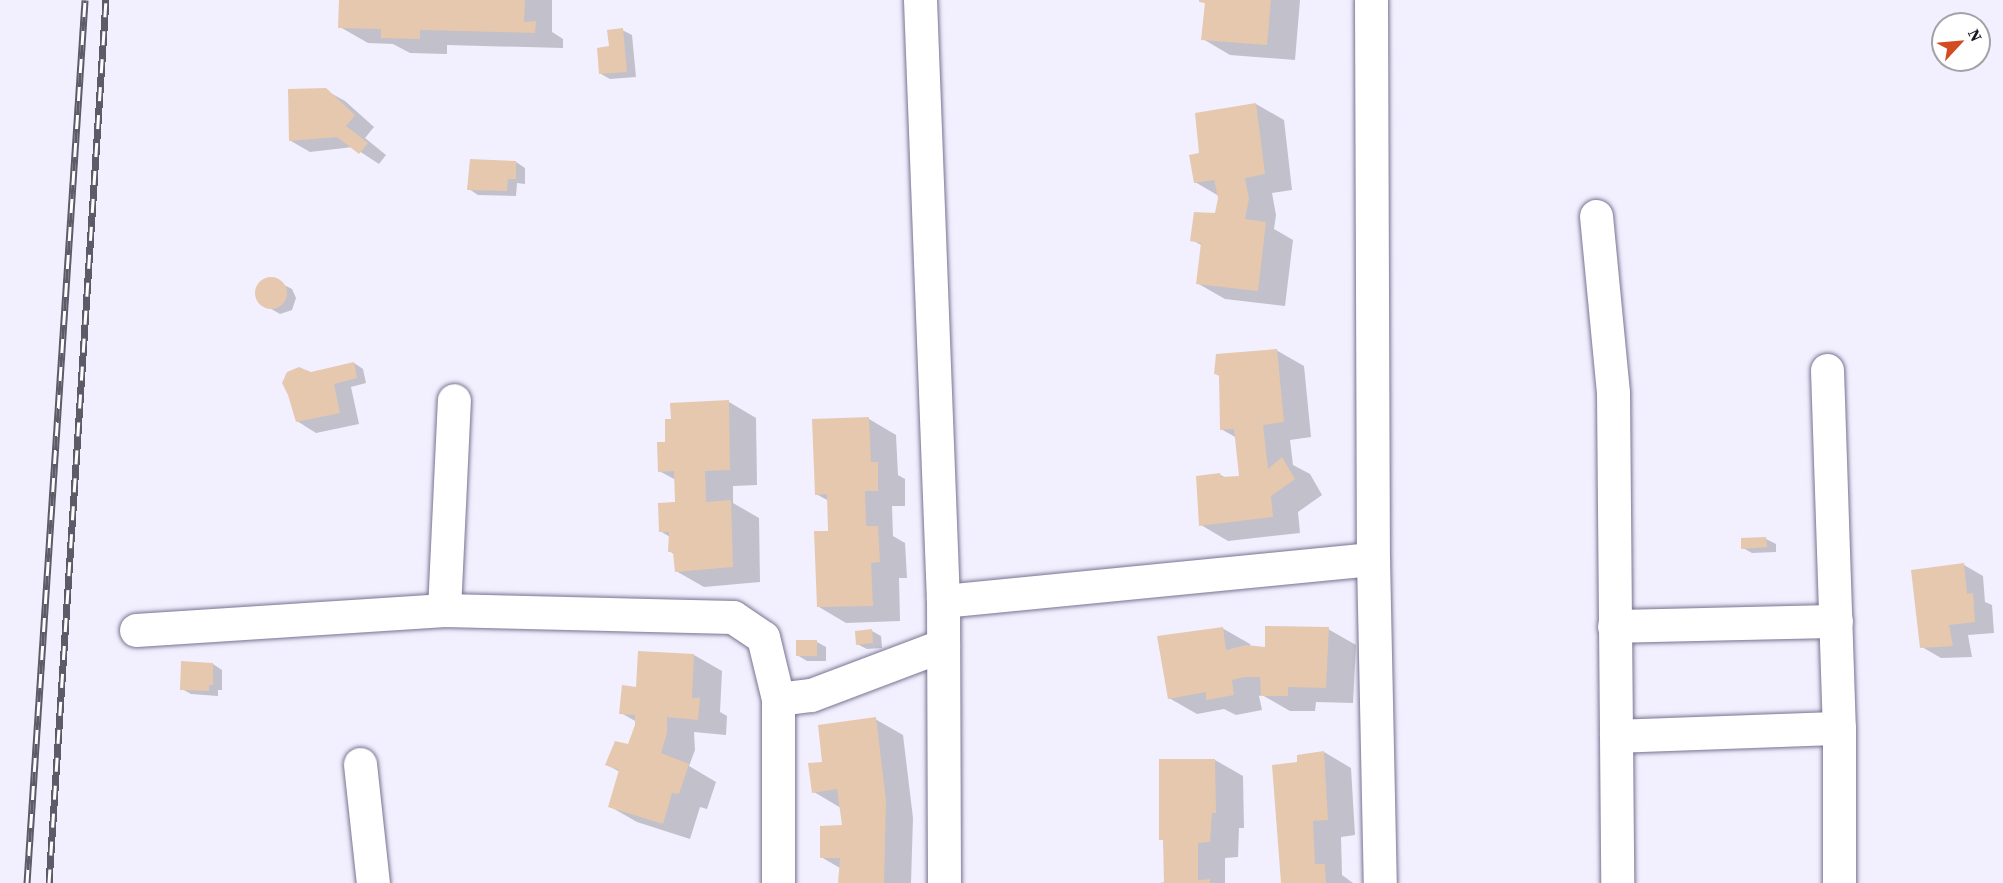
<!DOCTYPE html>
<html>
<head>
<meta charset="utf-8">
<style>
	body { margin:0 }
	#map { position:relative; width:2003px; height:883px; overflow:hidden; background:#f2f0fe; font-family:"Source Serif 4",serif }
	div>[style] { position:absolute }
	.shadow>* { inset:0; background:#0003 }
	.building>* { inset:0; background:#e6c8ae }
	.round { border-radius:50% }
	.roads { filter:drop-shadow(0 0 2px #787392) drop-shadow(0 0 2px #787392) }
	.street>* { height:33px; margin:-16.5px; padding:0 16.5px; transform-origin:16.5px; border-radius:16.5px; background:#fff }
	.rail>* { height:7px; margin-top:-3.5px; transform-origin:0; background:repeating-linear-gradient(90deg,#fff 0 14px,#5d5b68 0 28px); box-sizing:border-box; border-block:2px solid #5d5b68 }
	span { translate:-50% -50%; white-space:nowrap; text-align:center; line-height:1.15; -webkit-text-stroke:4.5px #fff; paint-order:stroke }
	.north { position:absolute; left:1931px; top:12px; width:60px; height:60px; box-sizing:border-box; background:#fff; border:2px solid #a3a2a7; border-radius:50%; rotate:64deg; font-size:16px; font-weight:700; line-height:24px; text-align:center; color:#191723 }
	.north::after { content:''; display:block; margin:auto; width:21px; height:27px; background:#d34b20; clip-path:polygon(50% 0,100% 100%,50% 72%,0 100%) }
</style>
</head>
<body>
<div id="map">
	<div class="shadow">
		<i style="clip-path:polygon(340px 0,552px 0,552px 32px,563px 39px,563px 48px,447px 45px,447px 54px,410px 53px,393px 44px,368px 43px,340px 27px)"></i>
		<i style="clip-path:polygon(1200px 0,1300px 0,1295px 60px,1230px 55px,1203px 39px,1207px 5px)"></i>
		<i style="clip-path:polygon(622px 30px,632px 35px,636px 77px,610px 79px,601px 74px,611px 48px)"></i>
		<i style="clip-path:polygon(325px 90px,345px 101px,374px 127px,365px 138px,386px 155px,379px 164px,353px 147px,310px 152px,291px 141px)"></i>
		<i style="clip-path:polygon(1256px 104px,1284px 120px,1292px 190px,1272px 193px,1276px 215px,1274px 229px,1293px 240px,1285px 306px,1225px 299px,1197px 283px,1203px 246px,1192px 240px,1216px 215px,1219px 196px,1195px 182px,1201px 155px)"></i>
		<i style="clip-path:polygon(516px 162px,525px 168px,525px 184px,517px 183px,516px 196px,478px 195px,469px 189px)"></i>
		<i style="clip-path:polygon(270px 278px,292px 289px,296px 298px,292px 310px,280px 314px,261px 303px,256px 294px,260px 283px)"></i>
		<i style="clip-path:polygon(1276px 350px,1304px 366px,1311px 437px,1290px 440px,1293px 465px,1310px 474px,1322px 495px,1298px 512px,1300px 533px,1228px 541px,1201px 525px,1219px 474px,1226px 478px,1241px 477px,1237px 438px,1221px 429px,1221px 377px,1216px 374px)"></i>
		<i style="clip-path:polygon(354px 363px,363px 369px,366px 383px,351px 387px,359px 424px,316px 433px,297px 421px,311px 374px)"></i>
		<i style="clip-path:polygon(729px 402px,756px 418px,757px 485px,733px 486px,733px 503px,759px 518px,760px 582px,704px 587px,676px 571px,674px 554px,669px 551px,670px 537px,660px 531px,677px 503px,676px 480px,659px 471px,667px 443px)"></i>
		<i style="clip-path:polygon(869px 419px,896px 435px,898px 475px,905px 479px,905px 506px,892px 506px,893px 536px,905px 543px,907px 578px,899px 578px,900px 621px,846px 623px,819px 607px,830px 532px,829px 501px,816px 494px)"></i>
		<i style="clip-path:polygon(1766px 539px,1776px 544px,1776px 552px,1752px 553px,1743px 548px)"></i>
		<i style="clip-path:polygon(1964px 565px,1983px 576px,1985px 602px,1992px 605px,1994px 633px,1968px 635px,1972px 657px,1941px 658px,1922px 647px)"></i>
		<i style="clip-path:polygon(1222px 628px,1250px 644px,1251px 647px,1266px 649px,1328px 629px,1356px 645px,1353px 703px,1316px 702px,1315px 711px,1290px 711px,1262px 695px,1259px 696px,1262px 710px,1236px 715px,1224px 709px,1197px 714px,1169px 698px)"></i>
		<i style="clip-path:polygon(872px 631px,881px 636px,882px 648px,867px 649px,857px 644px)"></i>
		<i style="clip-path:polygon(817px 642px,826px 647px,826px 661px,807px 661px,797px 655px)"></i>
		<i style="clip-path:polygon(639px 652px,694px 655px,722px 671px,720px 712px,727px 716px,726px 735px,694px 732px,695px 750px,689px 766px,716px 782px,707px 809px,700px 807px,690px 839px,637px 822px,609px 806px,620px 772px,607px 765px,629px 746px,637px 722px,621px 713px,637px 689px)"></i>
		<i style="clip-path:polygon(213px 664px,222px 670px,222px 690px,218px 690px,218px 696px,191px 694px,182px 689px)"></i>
		<i style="clip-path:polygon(875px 719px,903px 735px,913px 818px,911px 883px,839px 883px,840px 868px,821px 857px,843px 826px,841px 808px,814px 792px,823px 763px)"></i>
		<i style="clip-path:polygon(1324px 752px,1351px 768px,1355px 835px,1341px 837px,1342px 875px,1353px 883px,1283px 883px,1299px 763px)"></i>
		<i style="clip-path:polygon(1215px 760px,1243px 776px,1244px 828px,1239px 828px,1238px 857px,1225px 858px,1225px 883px,1160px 883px,1165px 882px,1165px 841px,1161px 839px,1161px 761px)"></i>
	</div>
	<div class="building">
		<i style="clip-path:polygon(339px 0,525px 0,524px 22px,536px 21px,535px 33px,420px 30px,420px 39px,381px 38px,381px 29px,338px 28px)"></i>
		<i style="clip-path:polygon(1199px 0,1271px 0,1267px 45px,1201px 40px,1205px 3px,1199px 2px)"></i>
		<i style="clip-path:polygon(623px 28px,627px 72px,599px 74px,597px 48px,609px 46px,607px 30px)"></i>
		<i style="clip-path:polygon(326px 88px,355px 115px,346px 126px,368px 143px,359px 154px,337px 137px,289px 141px,288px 89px)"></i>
		<i style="clip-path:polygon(1256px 103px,1265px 174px,1245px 178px,1249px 199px,1245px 219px,1266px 222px,1258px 291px,1196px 284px,1201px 243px,1190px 241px,1194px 212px,1215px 213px,1218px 198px,1214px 180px,1194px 183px,1189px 155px,1199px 153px,1195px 113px)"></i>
		<i style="clip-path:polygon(470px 159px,516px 161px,516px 179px,508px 179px,507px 191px,467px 190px)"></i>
		<i class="round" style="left:255px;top:277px;width:32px;height:32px"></i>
		<i style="clip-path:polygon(1277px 349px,1284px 422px,1263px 425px,1268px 469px,1282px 457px,1295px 479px,1271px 496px,1273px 517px,1199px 526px,1196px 476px,1220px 473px,1221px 477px,1239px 476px,1234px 429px,1220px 430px,1219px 375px,1214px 374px,1216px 354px)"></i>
		<i style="clip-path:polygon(354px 362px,357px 378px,334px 384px,340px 413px,296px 422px,288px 395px,282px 383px,287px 372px,299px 367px,311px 372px)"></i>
		<i style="clip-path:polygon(729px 400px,730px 470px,705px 471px,706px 502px,731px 500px,733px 567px,675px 572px,673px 552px,668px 552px,669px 532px,659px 532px,658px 503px,675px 502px,674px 471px,658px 472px,657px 442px,665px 442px,665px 419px,671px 419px,670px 403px)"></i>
		<i style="clip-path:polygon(869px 417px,871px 462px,878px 462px,878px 491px,865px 491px,866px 526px,878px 526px,880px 562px,871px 563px,873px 606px,817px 607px,814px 531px,828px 531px,827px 494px,815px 495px,812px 419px)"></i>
		<i style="clip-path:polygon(1766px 537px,1767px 547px,1741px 549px,1741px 538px)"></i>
		<i style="clip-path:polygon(1964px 563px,1967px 594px,1973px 593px,1975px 622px,1949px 625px,1953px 646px,1920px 648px,1911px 570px)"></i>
		<i style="clip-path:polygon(1265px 626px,1329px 627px,1326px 688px,1288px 687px,1288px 696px,1261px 696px,1260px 677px,1244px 677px,1232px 680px,1234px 695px,1206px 700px,1206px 692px,1168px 699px,1157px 636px,1223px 627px,1226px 650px,1246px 645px,1265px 647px)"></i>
		<i style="clip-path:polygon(872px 629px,873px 643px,856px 645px,855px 631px)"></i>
		<i style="clip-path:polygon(796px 640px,817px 640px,817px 656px,796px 656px)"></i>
		<i style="clip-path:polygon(638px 651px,694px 654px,692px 698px,700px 698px,698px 720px,667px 717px,667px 733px,661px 753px,689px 764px,679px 794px,672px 793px,663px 824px,608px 807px,619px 770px,605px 765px,615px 741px,628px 744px,635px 725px,635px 715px,619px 714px,622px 685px,636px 687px)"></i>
		<i style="clip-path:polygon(181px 661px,213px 663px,213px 685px,209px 685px,209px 691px,180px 690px)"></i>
		<i style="clip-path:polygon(876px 717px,886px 801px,884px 883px,838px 883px,840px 858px,820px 858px,820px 826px,842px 825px,837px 789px,812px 793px,808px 763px,822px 762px,818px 725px)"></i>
		<i style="clip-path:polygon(1324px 751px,1328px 820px,1313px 821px,1315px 864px,1325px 864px,1326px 883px,1281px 883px,1272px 765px,1297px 762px,1297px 755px)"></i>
		<i style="clip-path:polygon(1159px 759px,1215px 759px,1216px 813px,1212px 813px,1210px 842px,1198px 843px,1198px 880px,1210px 879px,1210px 883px,1164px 883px,1163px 840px,1159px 840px)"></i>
	</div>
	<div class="roads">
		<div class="street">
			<i style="left:920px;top:0;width:601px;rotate:87.81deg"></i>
			<i style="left:943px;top:601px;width:282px;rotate:89.8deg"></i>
			<i style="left:1371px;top:0;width:559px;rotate:89.8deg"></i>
			<i style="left:1373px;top:559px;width:324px;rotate:88.8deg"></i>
			<i style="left:1596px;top:216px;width:178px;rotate:84.5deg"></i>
			<i style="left:1613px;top:393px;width:490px;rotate:89.5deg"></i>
			<i style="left:1827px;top:370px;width:358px;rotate:88.1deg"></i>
			<i style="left:1839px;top:728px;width:155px;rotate:90deg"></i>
			<i style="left:943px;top:601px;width:432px;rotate:-5.6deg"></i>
			<i style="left:444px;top:610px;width:210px;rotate:-87.3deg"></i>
			<i style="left:1614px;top:626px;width:222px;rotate:-1.3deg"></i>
			<i style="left:136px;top:630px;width:309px;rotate:-3.7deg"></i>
			<i style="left:444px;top:610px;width:289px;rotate:1.4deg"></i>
			<i style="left:733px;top:617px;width:36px;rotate:34deg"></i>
			<i style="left:763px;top:637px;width:64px;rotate:76.4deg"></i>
			<i style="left:778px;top:699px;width:184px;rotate:90deg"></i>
			<i style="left:778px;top:699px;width:33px;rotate:-7deg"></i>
			<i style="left:811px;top:695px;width:141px;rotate:-20.7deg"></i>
			<i style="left:1616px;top:736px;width:223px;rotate:-2.1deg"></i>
			<i style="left:360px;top:764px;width:120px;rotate:83.8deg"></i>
		</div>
	</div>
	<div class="rail">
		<i style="left:27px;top:883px;width:885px;rotate:-86.24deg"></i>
		<i style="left:49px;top:883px;width:885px;rotate:-86.31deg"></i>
	</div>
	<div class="north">N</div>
</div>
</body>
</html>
